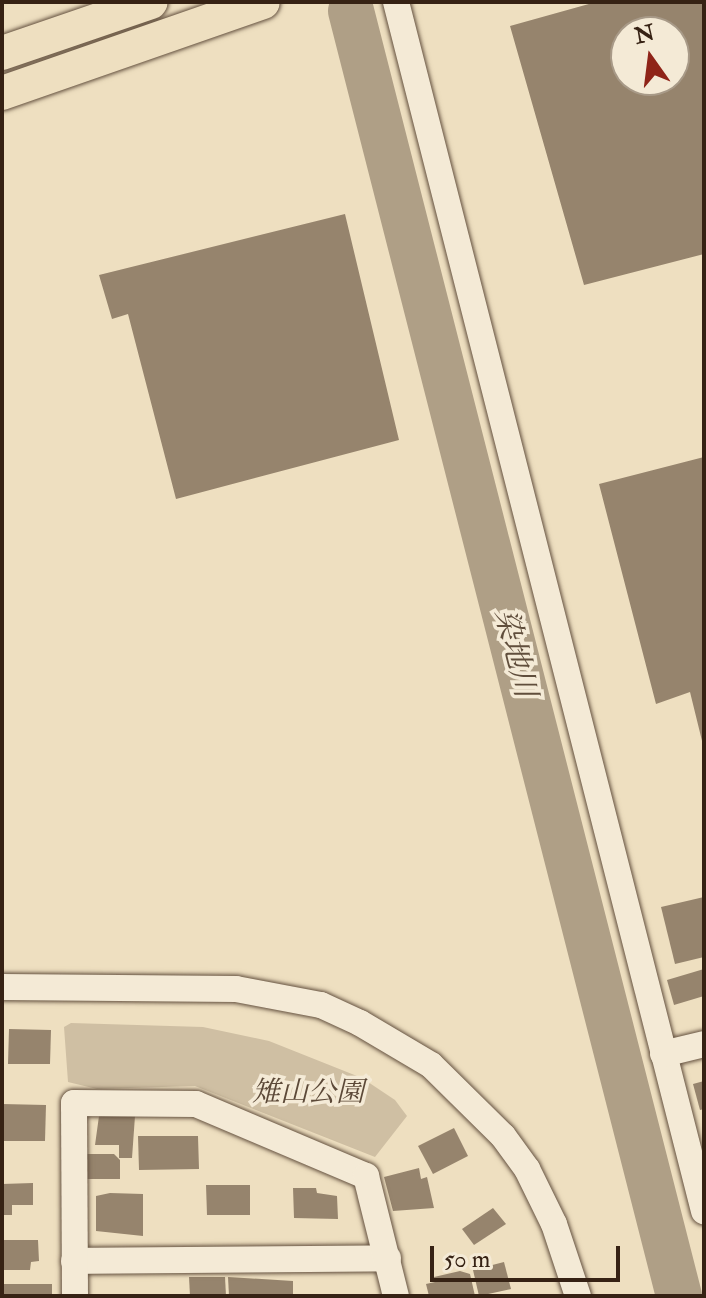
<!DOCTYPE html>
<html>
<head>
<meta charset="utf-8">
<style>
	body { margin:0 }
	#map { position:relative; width:706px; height:1298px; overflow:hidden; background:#eedfc0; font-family:"IM FELL Double Pica","Noto Serif JP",serif }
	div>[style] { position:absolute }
	.green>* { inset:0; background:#cfbfa3 }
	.river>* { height:46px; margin:-23px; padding:0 23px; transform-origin:23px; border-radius:23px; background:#af9f86 }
	.building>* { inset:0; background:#96846d }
	.roads { filter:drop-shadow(0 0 2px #64513f) drop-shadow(0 0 2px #64513f) }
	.minor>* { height:26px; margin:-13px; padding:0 13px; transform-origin:13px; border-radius:13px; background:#f4ead6 }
	.major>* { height:34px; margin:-17px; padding:0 17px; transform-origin:17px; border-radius:17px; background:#eedfc0 }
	span { translate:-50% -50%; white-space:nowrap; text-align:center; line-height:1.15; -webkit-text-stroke:7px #f4ead6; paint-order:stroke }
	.park-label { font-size:28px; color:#5c4938; font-style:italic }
	.water-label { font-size:30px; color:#604e3c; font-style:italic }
	.frame { position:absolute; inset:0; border:4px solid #362214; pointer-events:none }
	.north { position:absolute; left:610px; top:16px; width:80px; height:80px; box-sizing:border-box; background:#f4ead6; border:2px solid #a89a88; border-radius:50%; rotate:346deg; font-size:22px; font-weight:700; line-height:32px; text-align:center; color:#362214 }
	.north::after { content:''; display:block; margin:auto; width:28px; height:36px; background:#8f2418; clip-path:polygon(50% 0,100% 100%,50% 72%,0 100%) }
	.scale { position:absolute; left:430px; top:1246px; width:190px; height:36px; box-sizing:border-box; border:4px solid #362214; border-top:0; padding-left:10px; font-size:24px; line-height:28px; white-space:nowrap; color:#362214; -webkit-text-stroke:6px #f4ead6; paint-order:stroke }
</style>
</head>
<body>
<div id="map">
	<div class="green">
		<i style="clip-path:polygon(71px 1023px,203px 1027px,269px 1041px,362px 1078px,395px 1100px,407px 1116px,375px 1157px,195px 1086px,97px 1089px,68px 1082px,64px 1027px)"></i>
	</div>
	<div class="river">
		<i style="left:351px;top:11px;width:1326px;rotate:75.68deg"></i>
	</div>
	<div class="building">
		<i style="clip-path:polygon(evenodd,596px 2px,704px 2px,704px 254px,584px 285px,510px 26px,596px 2px,626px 32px,674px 32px,674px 80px,626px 80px,626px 32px)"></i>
		<i style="clip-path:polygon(345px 214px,399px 440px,176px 499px,128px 314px,112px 319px,99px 275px)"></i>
		<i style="clip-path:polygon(704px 457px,704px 744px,703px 745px,690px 692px,656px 704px,599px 484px)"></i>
		<i style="clip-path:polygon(704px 897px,704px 957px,675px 964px,661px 907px)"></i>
		<i style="clip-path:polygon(704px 969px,704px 996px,674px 1005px,667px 980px)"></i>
		<i style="clip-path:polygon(9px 1029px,51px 1030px,50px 1064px,8px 1064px)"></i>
		<i style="clip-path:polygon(704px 1081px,704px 1109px,700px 1110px,693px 1084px)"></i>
		<i style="clip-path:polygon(2px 1104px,46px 1105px,45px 1141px,2px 1141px)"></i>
		<i style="clip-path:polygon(99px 1116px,135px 1116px,132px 1158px,119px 1158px,119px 1145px,95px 1145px)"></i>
		<i style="clip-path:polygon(454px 1128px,468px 1156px,433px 1174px,418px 1146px)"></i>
		<i style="clip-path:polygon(138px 1136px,198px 1136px,199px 1169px,139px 1170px)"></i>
		<i style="clip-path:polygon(87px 1154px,114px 1154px,120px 1160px,120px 1179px,87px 1179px)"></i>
		<i style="clip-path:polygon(419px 1168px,421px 1179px,427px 1177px,434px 1208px,393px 1211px,384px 1177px)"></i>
		<i style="clip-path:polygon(33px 1183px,33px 1205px,12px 1205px,12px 1215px,2px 1215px,2px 1184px)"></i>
		<i style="clip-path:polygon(206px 1185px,250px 1185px,250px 1215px,207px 1215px)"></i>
		<i style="clip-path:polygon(293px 1188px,316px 1188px,317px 1193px,337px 1196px,338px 1219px,294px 1218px)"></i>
		<i style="clip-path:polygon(110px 1193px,143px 1194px,143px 1236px,96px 1231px,96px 1196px)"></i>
		<i style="clip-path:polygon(493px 1208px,506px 1224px,474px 1245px,462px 1229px)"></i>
		<i style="clip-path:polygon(2px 1240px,38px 1240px,39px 1261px,31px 1262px,30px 1270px,2px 1270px)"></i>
		<i style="clip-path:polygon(504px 1262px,511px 1289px,479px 1296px,473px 1270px)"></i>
		<i style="clip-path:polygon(460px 1271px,470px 1274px,475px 1296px,429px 1296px,426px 1284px,435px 1282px,434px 1277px)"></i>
		<i style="clip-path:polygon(189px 1277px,225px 1277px,226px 1296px,190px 1296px)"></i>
		<i style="clip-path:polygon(228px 1277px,293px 1281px,293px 1296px,229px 1296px)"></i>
		<i style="clip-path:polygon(3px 1284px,52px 1284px,52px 1296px,2px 1296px)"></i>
	</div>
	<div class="roads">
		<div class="minor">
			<i style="left:396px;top:2px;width:1248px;rotate:75.71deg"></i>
			<i style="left:2px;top:987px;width:234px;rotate:0.5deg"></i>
			<i style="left:236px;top:989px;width:86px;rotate:10.7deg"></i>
			<i style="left:321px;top:1005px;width:43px;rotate:24.8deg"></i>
			<i style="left:360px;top:1023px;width:82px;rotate:30.6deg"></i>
			<i style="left:431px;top:1065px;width:101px;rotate:44.6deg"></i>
			<i style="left:503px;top:1136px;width:41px;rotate:54deg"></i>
			<i style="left:527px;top:1169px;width:61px;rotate:63.9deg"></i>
			<i style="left:554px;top:1224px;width:76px;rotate:71.6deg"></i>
			<i style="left:663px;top:1054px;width:42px;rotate:-13.7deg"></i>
			<i style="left:74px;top:1261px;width:314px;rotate:-0.5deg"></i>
			<i style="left:75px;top:1296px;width:193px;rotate:-90.3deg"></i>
			<i style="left:74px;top:1103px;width:122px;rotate:0.5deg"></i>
			<i style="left:196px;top:1104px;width:185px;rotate:23deg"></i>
			<i style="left:366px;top:1176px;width:124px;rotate:76deg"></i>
		</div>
		<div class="major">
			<i style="left:2px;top:53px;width:157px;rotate:-18.9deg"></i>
			<i style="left:2px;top:93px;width:276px;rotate:-19.2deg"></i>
		</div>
	</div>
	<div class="park-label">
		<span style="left:308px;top:1093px">雉山公園</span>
	</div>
	<div class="water-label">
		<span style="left:515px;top:653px;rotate:76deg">染地川</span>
	</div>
	<div class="frame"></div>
	<div class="north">N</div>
	<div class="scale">50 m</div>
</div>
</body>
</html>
